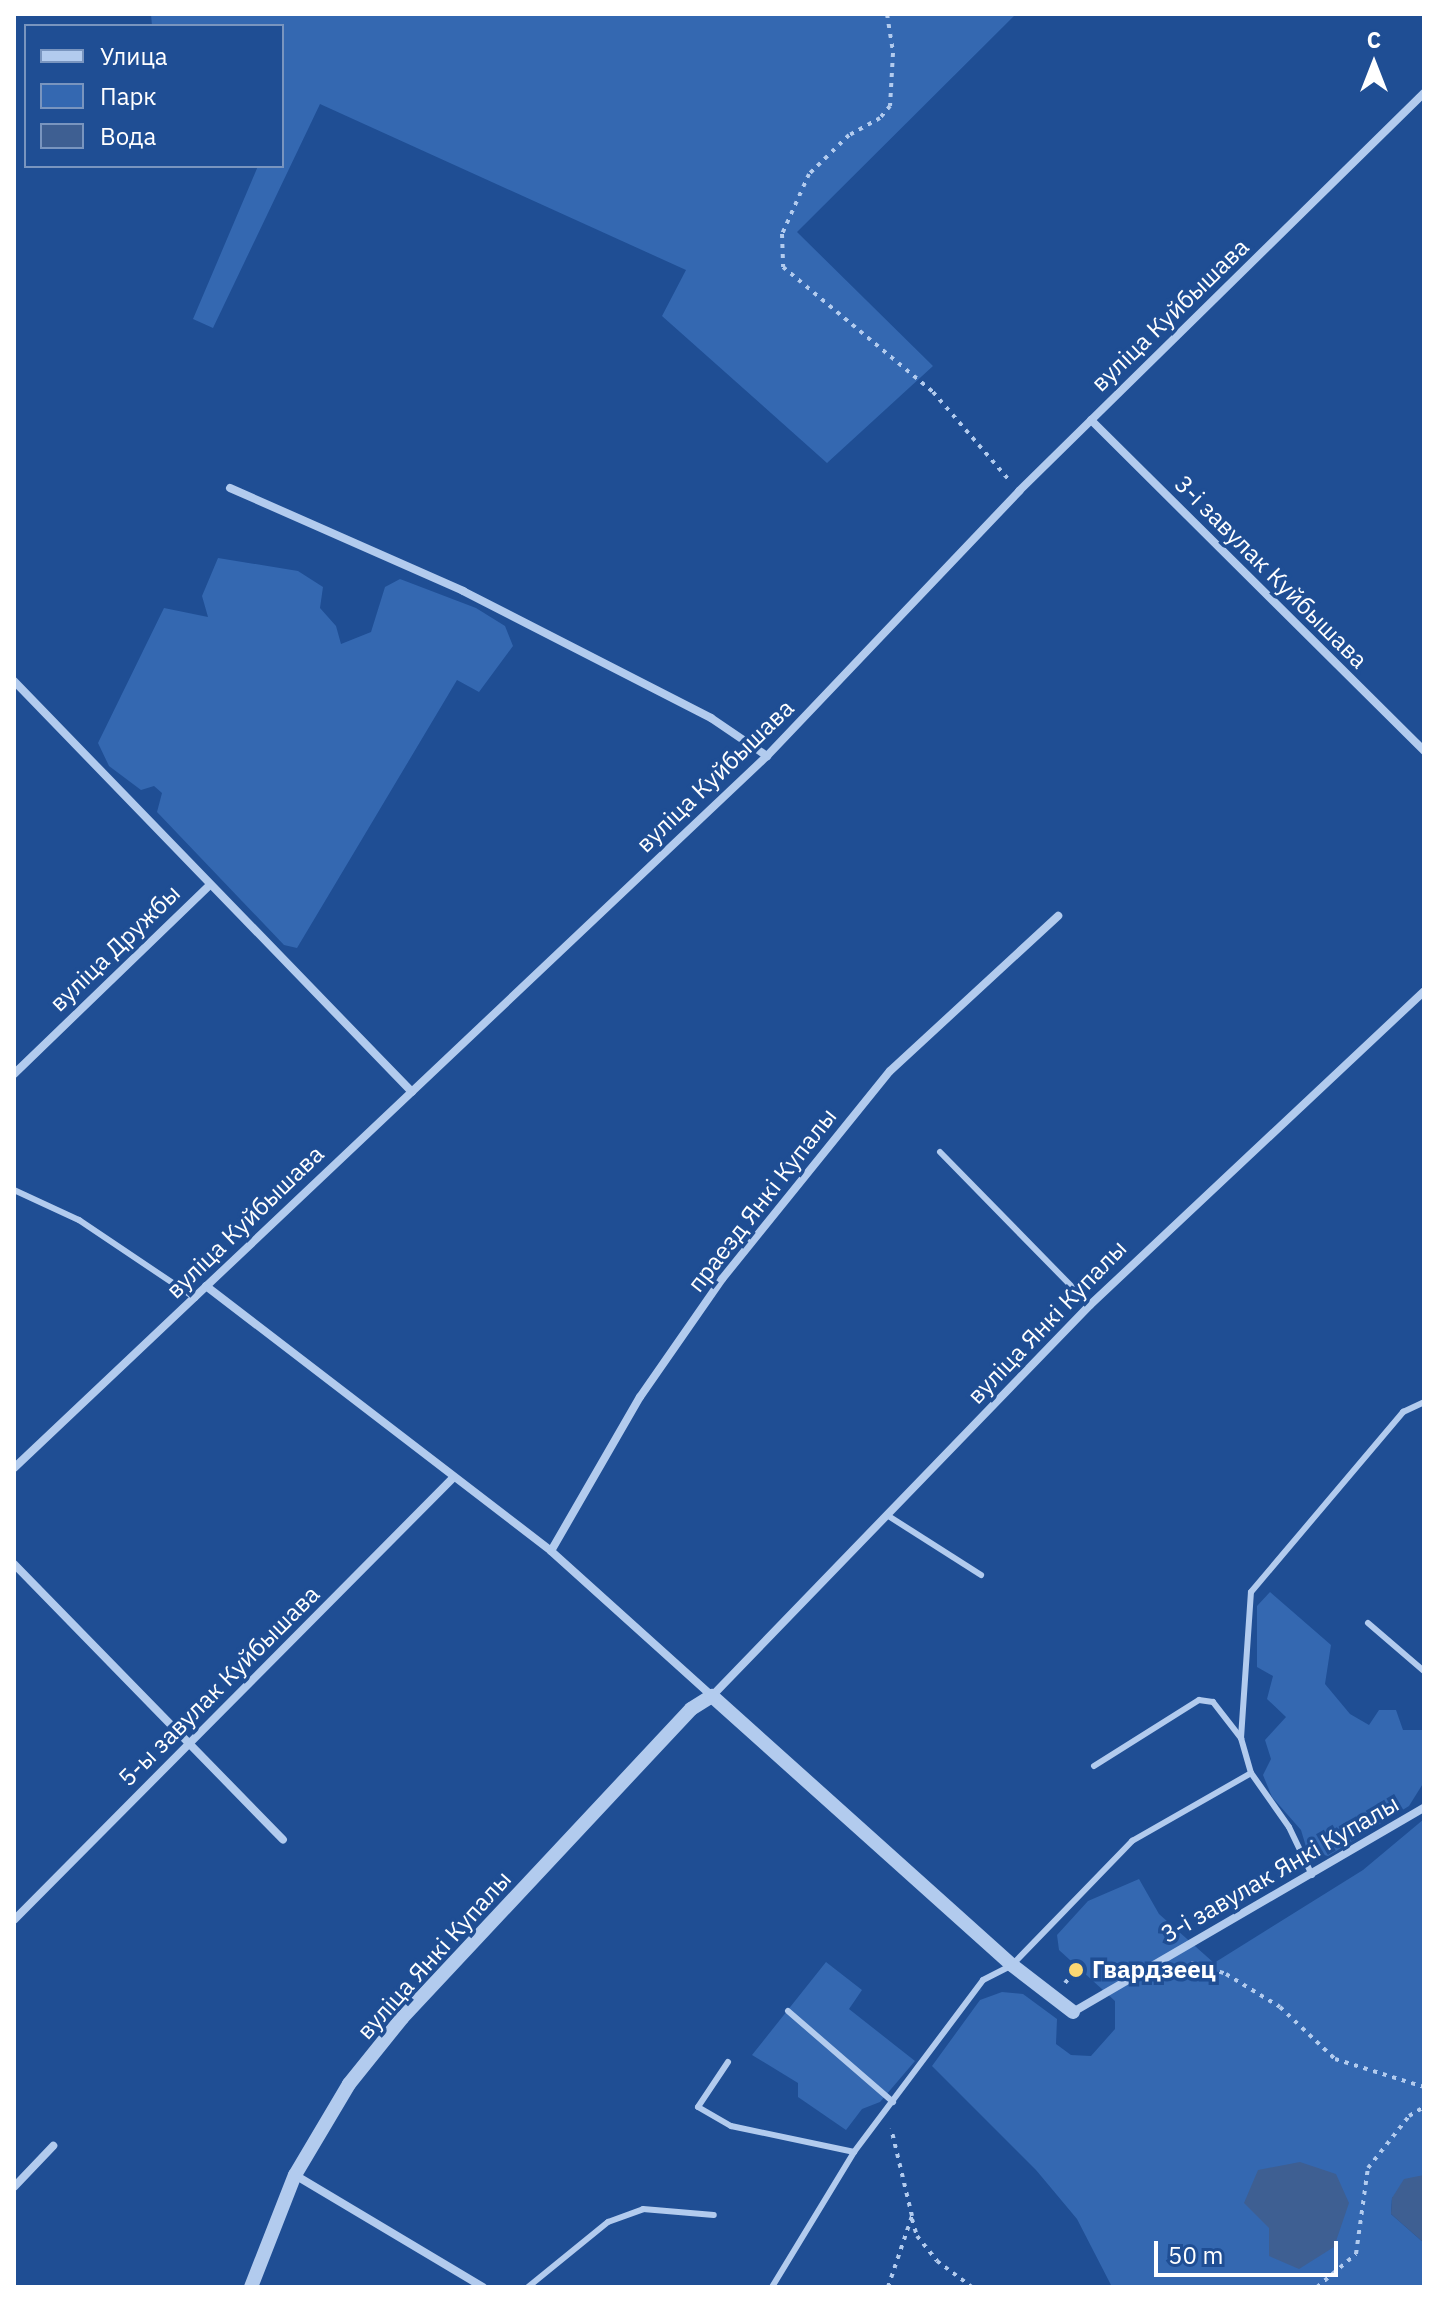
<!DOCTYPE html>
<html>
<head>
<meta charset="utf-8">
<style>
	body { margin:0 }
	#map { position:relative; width:1438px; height:2301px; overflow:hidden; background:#1f4e94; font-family:"IBM Plex Sans",sans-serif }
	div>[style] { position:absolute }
	.green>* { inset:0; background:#3468b1 }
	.water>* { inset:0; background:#3e5f92 }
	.path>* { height:4px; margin-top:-2px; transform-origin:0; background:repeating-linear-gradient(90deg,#b2cbee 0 4px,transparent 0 10px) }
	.service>* { height:6px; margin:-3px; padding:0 3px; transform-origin:3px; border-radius:3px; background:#b2cbee }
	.minor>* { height:8px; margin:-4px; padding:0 4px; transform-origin:4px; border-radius:4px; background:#b2cbee }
	.tertiary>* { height:14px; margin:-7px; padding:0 7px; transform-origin:7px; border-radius:7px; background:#b2cbee }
	.dots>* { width:22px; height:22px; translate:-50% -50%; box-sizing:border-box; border:4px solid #1f4e94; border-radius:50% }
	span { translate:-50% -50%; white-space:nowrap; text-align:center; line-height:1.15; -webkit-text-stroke:7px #1f4e94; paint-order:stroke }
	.street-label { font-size:24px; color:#fff }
	.poi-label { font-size:24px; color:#fff; font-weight:700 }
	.left { translate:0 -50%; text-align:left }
	.frame { position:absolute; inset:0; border:16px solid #fff; pointer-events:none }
	.legend { position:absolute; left:24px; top:24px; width:260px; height:144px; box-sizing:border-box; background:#1f4e94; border:2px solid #7995bf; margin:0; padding:10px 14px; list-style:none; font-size:24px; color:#fff }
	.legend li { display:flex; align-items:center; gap:16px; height:40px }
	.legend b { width:40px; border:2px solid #7995bf }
	.north { position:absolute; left:1334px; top:24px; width:80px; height:80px; -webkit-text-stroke:6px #1f4e94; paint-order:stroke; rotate:0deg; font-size:22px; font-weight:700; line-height:32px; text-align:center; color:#fff }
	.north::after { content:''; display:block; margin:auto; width:28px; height:36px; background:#fff; clip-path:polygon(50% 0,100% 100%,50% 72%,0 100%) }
	.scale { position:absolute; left:1154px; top:2241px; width:184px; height:36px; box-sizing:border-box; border:4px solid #fff; border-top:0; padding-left:10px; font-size:24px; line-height:28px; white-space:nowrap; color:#fff; -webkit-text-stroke:6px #1f4e94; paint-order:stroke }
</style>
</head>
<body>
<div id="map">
	<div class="green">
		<i style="clip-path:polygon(151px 14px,1016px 14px,797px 232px,933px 366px,827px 463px,662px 316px,686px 270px,320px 104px,213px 328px,193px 319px,258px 166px,282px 166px,282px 26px,152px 26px)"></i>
		<i style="clip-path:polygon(218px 558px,298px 571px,323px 587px,320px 608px,336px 626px,341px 644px,371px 632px,385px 587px,400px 579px,476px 608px,505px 626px,513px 646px,479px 692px,457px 680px,297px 948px,284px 945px,157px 812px,162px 793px,154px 786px,141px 790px,109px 766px,98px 743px,164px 608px,208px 617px,202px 596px)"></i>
		<i style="clip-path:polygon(1270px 1592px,1331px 1645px,1325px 1684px,1350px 1714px,1369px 1725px,1379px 1710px,1396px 1710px,1403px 1730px,1424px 1730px,1424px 1782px,1409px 1806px,1328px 1856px,1307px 1850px,1301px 1830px,1272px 1797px,1263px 1775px,1271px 1759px,1265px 1740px,1286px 1717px,1267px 1699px,1273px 1676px,1257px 1667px,1257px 1606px)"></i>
		<i style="clip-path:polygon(1424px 1819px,1424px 2175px,1392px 2198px,1391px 2214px,1424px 2243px,1424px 2287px,1111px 2285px,1077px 2219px,1036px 2170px,932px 2066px,980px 2000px,1002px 1992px,1023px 1994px,1057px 2019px,1056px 2044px,1071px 2055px,1091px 2056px,1115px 2029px,1115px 2001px,1059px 1950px,1057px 1935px,1088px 1901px,1139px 1879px,1159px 1914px,1214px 1963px,1363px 1870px)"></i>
		<i style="clip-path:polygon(826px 1962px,862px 1990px,849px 2009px,915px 2061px,880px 2102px,862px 2109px,846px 2130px,798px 2097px,798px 2083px,752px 2055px)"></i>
	</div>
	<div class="water">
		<i style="clip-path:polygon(1300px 2162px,1336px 2174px,1349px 2203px,1334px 2247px,1299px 2269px,1269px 2256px,1269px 2228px,1244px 2203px,1258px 2170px)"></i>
		<i style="clip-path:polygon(1424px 2175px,1424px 2243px,1391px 2214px,1392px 2198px,1404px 2179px)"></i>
	</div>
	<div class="path">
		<i style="left:887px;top:14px;width:39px;rotate:81deg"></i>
		<i style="left:893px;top:53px;width:53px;rotate:93.2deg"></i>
		<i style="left:890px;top:106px;width:16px;rotate:130deg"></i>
		<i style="left:880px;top:118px;width:35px;rotate:151deg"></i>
		<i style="left:849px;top:135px;width:56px;rotate:135.7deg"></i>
		<i style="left:809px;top:174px;width:66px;rotate:114.2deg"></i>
		<i style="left:782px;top:234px;width:33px;rotate:88deg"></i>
		<i style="left:783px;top:267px;width:195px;rotate:39.8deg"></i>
		<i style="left:933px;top:392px;width:116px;rotate:49.2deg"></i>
		<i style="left:1191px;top:1963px;width:37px;rotate:17deg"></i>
		<i style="left:1226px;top:1974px;width:63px;rotate:31.4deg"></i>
		<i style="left:1280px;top:2007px;width:76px;rotate:43.4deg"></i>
		<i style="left:1335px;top:2059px;width:93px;rotate:17.5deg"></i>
		<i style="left:1065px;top:1983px;width:17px;rotate:-50deg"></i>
		<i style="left:912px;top:2219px;width:18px;rotate:74deg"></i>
		<i style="left:917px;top:2236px;width:32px;rotate:51deg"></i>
		<i style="left:937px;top:2261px;width:44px;rotate:36.6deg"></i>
		<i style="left:888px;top:2287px;width:75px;rotate:-71.3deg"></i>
		<i style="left:912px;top:2216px;width:90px;rotate:-103.4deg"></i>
		<i style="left:1317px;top:2287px;width:51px;rotate:-40.2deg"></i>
		<i style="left:1356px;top:2254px;width:87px;rotate:-82.1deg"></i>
		<i style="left:1368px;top:2168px;width:66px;rotate:-51.7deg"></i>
		<i style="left:1409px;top:2116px;width:17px;rotate:-31deg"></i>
	</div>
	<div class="service">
		<i style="left:940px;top:1152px;width:214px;rotate:45.6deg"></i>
		<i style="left:14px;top:1190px;width:72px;rotate:24.8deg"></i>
		<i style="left:79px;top:1220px;width:140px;rotate:33.9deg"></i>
		<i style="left:890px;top:1517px;width:108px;rotate:32.5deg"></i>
		<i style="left:1368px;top:1623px;width:74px;rotate:40.6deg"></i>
		<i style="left:1094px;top:1766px;width:124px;rotate:-32.2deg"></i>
		<i style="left:1199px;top:1700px;width:14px;rotate:8deg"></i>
		<i style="left:1213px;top:1702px;width:46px;rotate:52.1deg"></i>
		<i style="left:1312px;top:1875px;width:53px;rotate:-115.6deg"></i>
		<i style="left:1289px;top:1827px;width:66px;rotate:-125.1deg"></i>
		<i style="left:1251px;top:1773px;width:36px;rotate:-106deg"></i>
		<i style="left:1241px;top:1738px;width:146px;rotate:-86.1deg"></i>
		<i style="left:1251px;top:1592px;width:236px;rotate:-49.8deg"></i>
		<i style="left:1403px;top:1412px;width:23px;rotate:-25deg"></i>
		<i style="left:788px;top:2011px;width:139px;rotate:40.9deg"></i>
		<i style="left:728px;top:2062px;width:54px;rotate:123.7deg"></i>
		<i style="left:698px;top:2107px;width:38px;rotate:30deg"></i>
		<i style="left:731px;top:2126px;width:126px;rotate:11.9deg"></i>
		<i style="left:528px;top:2287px;width:103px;rotate:-39.1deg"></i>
		<i style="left:608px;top:2222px;width:37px;rotate:-20deg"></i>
		<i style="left:643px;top:2209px;width:71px;rotate:4.8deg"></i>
		<i style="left:772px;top:2287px;width:158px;rotate:-58.7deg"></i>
		<i style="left:854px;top:2152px;width:215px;rotate:-53.1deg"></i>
		<i style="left:983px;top:1980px;width:33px;rotate:-27deg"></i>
		<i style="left:1012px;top:1965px;width:173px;rotate:-45.9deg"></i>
		<i style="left:1132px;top:1841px;width:137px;rotate:-29.7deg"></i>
	</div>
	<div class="minor">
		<i style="left:1091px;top:420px;width:470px;rotate:44.8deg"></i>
		<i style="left:230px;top:488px;width:255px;rotate:23.8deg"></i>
		<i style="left:463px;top:591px;width:279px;rotate:27.1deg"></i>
		<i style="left:711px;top:718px;width:68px;rotate:34.2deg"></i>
		<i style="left:14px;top:681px;width:572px;rotate:45.92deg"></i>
		<i style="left:14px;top:1074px;width:272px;rotate:-44deg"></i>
		<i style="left:206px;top:1286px;width:435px;rotate:37.5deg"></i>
		<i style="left:551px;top:1551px;width:217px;rotate:42deg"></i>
		<i style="left:712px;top:1696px;width:544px;rotate:-45.97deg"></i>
		<i style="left:1090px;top:1305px;width:458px;rotate:-43.2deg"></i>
		<i style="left:14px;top:1468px;width:1036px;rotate:-43.4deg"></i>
		<i style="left:767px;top:756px;width:366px;rotate:-46.4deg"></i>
		<i style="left:1019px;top:491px;width:568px;rotate:-44.5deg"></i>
		<i style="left:551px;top:1551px;width:178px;rotate:-60deg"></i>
		<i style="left:640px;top:1397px;width:144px;rotate:-55.2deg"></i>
		<i style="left:722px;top:1279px;width:267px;rotate:-51.1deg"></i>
		<i style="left:890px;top:1071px;width:229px;rotate:-42.7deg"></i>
		<i style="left:14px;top:1564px;width:385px;rotate:45.7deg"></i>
		<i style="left:14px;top:1920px;width:622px;rotate:-45.2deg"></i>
		<i style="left:1073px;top:2012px;width:406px;rotate:-30.2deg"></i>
		<i style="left:295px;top:2175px;width:219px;rotate:30.8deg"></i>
		<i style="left:14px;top:2187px;width:57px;rotate:-46.4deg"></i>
	</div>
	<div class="tertiary">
		<i style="left:251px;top:2287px;width:120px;rotate:-68.6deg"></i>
		<i style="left:295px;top:2175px;width:106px;rotate:-59.3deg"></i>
		<i style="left:349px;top:2084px;width:85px;rotate:-51.2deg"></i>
		<i style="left:402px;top:2018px;width:423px;rotate:-46.9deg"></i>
		<i style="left:691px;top:1709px;width:25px;rotate:-32deg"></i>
		<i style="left:712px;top:1696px;width:403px;rotate:41.9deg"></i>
		<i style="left:1012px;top:1965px;width:77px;rotate:37.6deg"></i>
	</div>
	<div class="dots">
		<i style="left:1076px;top:1970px;background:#fcd873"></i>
	</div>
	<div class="street-label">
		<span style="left:1170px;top:315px;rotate:-44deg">вуліца Куйбышава</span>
		<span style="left:1271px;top:572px;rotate:45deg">3-і завулак Куйбышава</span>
		<span style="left:715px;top:776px;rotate:-44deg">вуліца Куйбышава</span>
		<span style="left:115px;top:948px;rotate:-44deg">вуліца Дружбы</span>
		<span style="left:762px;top:1200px;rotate:-52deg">праезд Янкі Купалы</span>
		<span style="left:245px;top:1222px;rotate:-44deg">вуліца Куйбышава</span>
		<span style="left:1047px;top:1322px;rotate:-46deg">вуліца Янкі Купалы</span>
		<span style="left:219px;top:1686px;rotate:-45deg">5-ы завулак Куйбышава</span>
		<span style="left:1280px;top:1869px;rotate:-30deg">3-і завулак Янкі Купалы</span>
		<span style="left:434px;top:1955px;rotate:-48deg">вуліца Янкі Купалы</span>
	</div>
	<div class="poi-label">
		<span class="left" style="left:1092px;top:1970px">Гвардзеец</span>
	</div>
	<div class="frame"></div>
	<ul class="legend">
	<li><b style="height:10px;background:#b2cbee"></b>Улица</li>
	<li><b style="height:22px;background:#3468b1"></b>Парк</li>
	<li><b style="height:22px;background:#3e5f92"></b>Вода</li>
	</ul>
	<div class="north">С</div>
	<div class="scale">50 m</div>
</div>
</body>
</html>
